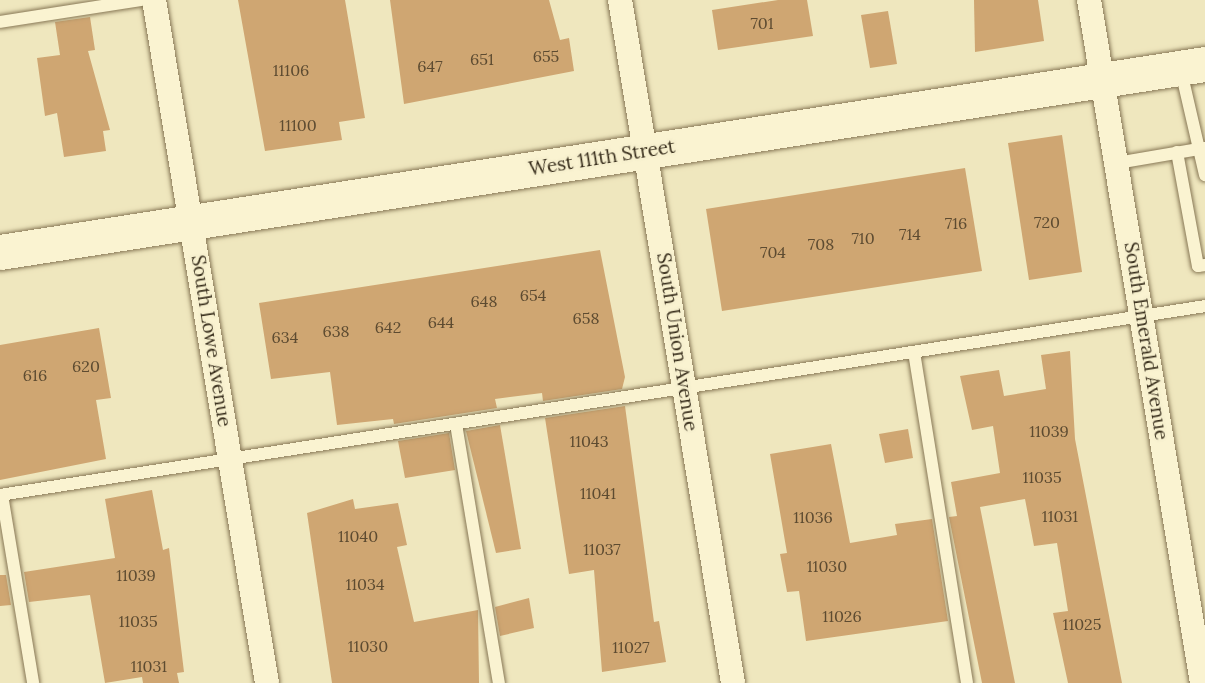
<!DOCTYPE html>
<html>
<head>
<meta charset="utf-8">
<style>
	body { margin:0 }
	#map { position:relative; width:1205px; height:683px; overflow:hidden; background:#efe7be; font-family:Lora,serif }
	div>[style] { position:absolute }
	.building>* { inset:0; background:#cfa672 }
	.roads { filter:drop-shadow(0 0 2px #887856) drop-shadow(0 0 2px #887856) }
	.lane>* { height:12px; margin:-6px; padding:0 6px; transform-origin:6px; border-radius:6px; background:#faf3d1 }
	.street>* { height:24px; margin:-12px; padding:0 12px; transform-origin:12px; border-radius:12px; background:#faf3d1 }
	.secondary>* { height:35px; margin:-17.5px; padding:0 17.5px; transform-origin:17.5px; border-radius:17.5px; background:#faf3d1 }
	span { translate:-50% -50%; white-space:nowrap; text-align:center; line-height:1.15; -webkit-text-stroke:5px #f7f0ce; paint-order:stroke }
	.number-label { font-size:16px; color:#5d4b31 }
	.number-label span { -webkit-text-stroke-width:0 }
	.street-label { font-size:19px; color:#372d1b }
</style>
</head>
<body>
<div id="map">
	<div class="building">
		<i style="clip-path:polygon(238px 0,345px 0,365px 118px,339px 122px,342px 140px,265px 151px)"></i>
		<i style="clip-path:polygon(390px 0,549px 0,560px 40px,569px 38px,574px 71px,404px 104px)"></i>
		<i style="clip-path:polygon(778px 0,807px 0,813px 36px,718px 50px,712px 10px)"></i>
		<i style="clip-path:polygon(974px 0,1038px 0,1044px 41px,975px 52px)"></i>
		<i style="clip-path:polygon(888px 11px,897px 64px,870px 68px,861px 15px)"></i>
		<i style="clip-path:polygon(90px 17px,95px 50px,88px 51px,110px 130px,103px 131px,106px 151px,64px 157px,57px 113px,45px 116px,37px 58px,60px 55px,55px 22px)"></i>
		<i style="clip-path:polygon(1062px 135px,1082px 272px,1029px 280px,1008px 143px)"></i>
		<i style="clip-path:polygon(965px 168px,982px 271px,722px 311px,706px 209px)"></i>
		<i style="clip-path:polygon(600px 250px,625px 377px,622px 389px,543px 401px,542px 393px,495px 399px,497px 408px,394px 424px,393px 419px,337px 425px,330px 372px,271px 379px,259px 303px)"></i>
		<i style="clip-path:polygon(99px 328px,111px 398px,96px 400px,106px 459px,0 480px,0 345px)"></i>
		<i style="clip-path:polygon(1070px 351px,1075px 439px,1122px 683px,1068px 683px,1053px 613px,1068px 611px,1057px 543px,1034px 546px,1025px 499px,980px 507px,1015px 683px,982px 683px,949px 517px,957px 516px,951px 482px,1000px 473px,993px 426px,972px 430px,960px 376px,999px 370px,1004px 396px,1046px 389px,1041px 355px)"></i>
		<i style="clip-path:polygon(625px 406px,654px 622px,659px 621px,666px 662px,602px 672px,594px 570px,569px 574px,545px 418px)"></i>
		<i style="clip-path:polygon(500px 425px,521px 549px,496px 553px,466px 431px)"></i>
		<i style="clip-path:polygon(908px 429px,913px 458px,885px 463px,879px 434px)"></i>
		<i style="clip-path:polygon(449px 433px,455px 470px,405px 478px,398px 441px)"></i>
		<i style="clip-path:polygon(831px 444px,850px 543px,897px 535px,895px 524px,932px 519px,948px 621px,806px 641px,799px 591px,787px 592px,780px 554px,787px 553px,770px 454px)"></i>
		<i style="clip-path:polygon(152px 490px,163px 550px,169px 548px,184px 672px,177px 673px,179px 683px,143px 683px,142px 677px,105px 683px,90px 595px,29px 602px,24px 572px,115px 558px,105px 499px)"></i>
		<i style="clip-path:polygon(353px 499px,355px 509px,398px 503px,407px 545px,397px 547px,414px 622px,478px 610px,479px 683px,332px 683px,307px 513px)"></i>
		<i style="clip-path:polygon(0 575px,6px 575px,11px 605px,0 606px)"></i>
		<i style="clip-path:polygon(529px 598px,534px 628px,500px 636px,495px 607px)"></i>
	</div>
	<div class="roads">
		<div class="lane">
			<i style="left:0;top:22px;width:143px;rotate:-8.9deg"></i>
			<i style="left:1181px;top:71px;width:107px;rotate:77deg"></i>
			<i style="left:1177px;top:152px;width:116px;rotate:79.6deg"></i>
			<i style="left:1198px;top:266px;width:7px;rotate:-8deg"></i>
			<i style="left:1117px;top:163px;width:89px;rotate:-9.7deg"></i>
			<i style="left:914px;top:352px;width:335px;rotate:80.9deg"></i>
			<i style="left:456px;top:424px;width:263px;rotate:80.6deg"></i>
			<i style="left:0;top:495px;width:1220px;rotate:-8.91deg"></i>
			<i style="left:2px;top:495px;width:191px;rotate:80.6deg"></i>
		</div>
		<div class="street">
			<i style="left:154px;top:0;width:692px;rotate:80.61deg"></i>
			<i style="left:620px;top:0;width:692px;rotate:80.61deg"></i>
			<i style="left:1089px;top:0;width:692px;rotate:80.61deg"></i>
		</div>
		<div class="secondary">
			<i style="left:0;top:252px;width:1220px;rotate:-8.87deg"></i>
		</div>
	</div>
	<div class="number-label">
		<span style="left:762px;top:23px">701</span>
		<span style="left:546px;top:56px">655</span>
		<span style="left:482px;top:59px">651</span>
		<span style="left:430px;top:66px">647</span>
		<span style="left:291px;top:70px">11106</span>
		<span style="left:298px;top:125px">11100</span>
		<span style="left:1047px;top:222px">720</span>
		<span style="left:956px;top:223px">716</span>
		<span style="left:910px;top:234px">714</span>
		<span style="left:863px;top:238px">710</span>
		<span style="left:821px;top:244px">708</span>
		<span style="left:773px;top:252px">704</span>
		<span style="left:533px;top:295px">654</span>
		<span style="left:484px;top:301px">648</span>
		<span style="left:586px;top:318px">658</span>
		<span style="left:441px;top:322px">644</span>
		<span style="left:388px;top:327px">642</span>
		<span style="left:336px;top:331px">638</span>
		<span style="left:285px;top:337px">634</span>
		<span style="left:86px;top:366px">620</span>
		<span style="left:35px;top:375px">616</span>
		<span style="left:1049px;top:431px">11039</span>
		<span style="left:589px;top:441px">11043</span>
		<span style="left:1042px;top:477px">11035</span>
		<span style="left:598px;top:493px">11041</span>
		<span style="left:1060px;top:516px">11031</span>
		<span style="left:813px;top:517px">11036</span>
		<span style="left:358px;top:536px">11040</span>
		<span style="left:602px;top:549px">11037</span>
		<span style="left:827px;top:566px">11030</span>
		<span style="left:136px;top:575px">11039</span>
		<span style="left:365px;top:584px">11034</span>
		<span style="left:842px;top:616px">11026</span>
		<span style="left:138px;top:621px">11035</span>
		<span style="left:1082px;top:624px">11025</span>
		<span style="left:368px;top:646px">11030</span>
		<span style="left:631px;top:647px">11027</span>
		<span style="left:149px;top:666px">11031</span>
	</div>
	<div class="street-label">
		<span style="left:602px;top:158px;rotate:-9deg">West 111th Street</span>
		<span style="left:211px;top:341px;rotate:81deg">South Lowe Avenue</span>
		<span style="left:1146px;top:341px;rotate:81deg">South Emerald Avenue</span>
		<span style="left:677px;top:342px;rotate:81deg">South Union Avenue</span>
	</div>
</div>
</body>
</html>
